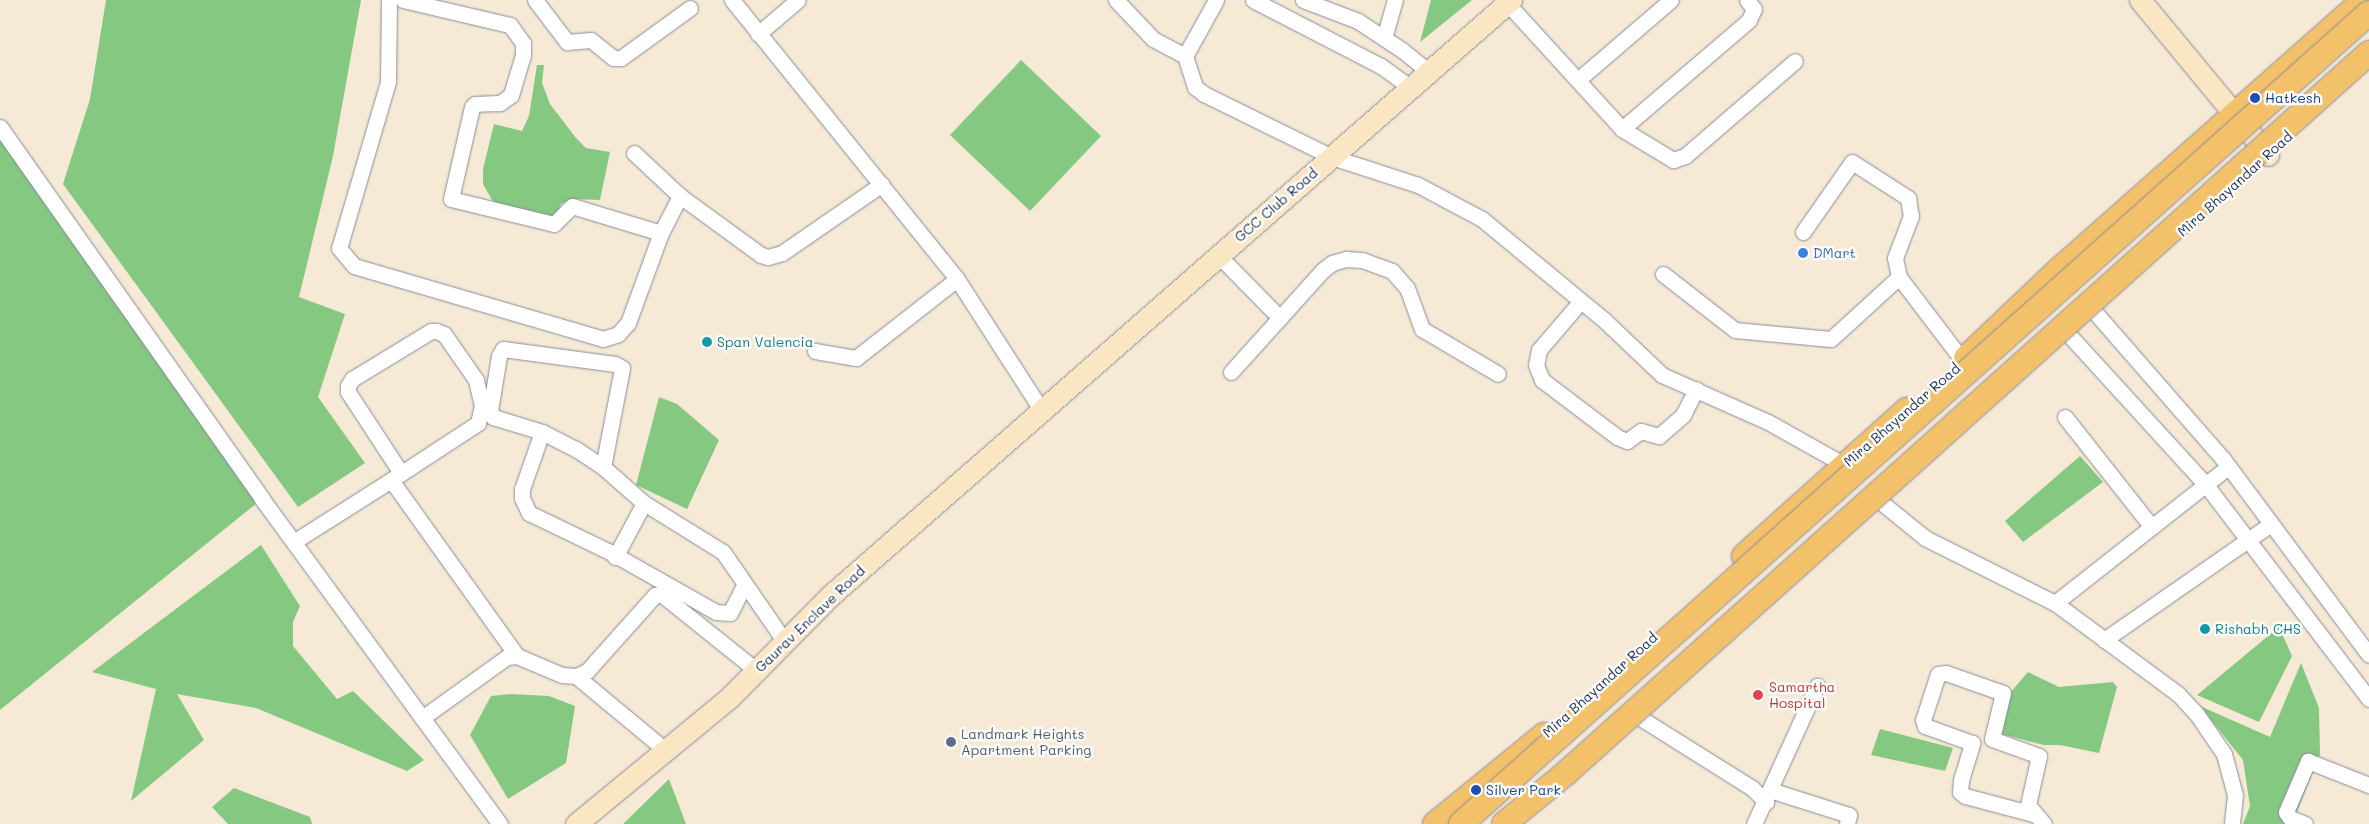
<!DOCTYPE html>
<html>
<head>
<meta charset="utf-8">
<style>
	body { margin:0 }
	#map { position:relative; width:2369px; height:824px; overflow:hidden; background:#f6ead6; font-family:Mali,sans-serif }
	div>[style] { position:absolute }
	.green>* { inset:0; background:#85c881 }
	.roads { filter:drop-shadow(0 0 1px #888c9a) drop-shadow(0 0 1px #888c9a) }
	.street>* { height:15px; margin:-7.5px; padding:0 7.5px; transform-origin:7.5px; border-radius:7.5px; background:#fff }
	.secondary>* { height:21px; margin:-10.5px; padding:0 10.5px; transform-origin:10.5px; border-radius:10.5px; background:#fbe6c4 }
	.primary>* { height:24px; margin:-12px; padding:0 12px; transform-origin:12px; border-radius:12px; background:#f4c16b }
	.bridges { filter:drop-shadow(0 0 1px #888c9a) drop-shadow(0 0 1px #888c9a) }
	.primary-bridge>* { height:24px; margin:-12px; padding:0 12px; transform-origin:12px; border-radius:12px; background:#f4c16b }
	.dots>* { width:14px; height:14px; translate:-50% -50%; box-sizing:border-box; border:2px solid #fdfcf7; border-radius:50% }
	span { translate:-50% -50%; white-space:nowrap; text-align:center; line-height:1.15; -webkit-text-stroke:5px #fdfcf7; paint-order:stroke }
	.transit-label { font-size:14px; color:#164399 }
	.left { translate:0 -50%; text-align:left }
	.street-label { font-size:14px; color:#1b2f5e }
	.shop-label { font-size:14px; color:#366cbe }
	.culture-label { font-size:14px; color:#0d838f }
	.health-label { font-size:14px; color:#be3a42 }
	.service-label { font-size:14px; color:#4e5e75 }
</style>
</head>
<body>
<div id="map">
	<div class="green">
		<i style="clip-path:polygon(106px 0,361px 0,333px 156px,299px 297px,345px 314px,318px 397px,365px 463px,298px 507px,63px 184px,90px 99px)"></i>
		<i style="clip-path:polygon(1431px 0,1472px 0,1420px 42px)"></i>
		<i style="clip-path:polygon(1021px 60px,1101px 136px,1030px 211px,950px 135px)"></i>
		<i style="clip-path:polygon(537px 65px,544px 65px,542px 83px,550px 104px,576px 138px,586px 148px,610px 152px,600px 200px,571px 199px,561px 204px,556px 218px,508px 211px,492px 200px,483px 184px,483px 169px,494px 124px,522px 131px,529px 116px)"></i>
		<i style="clip-path:polygon(0 128px,262px 499px,0 710px)"></i>
		<i style="clip-path:polygon(659px 397px,677px 404px,719px 440px,687px 509px,636px 485px)"></i>
		<i style="clip-path:polygon(2080px 456px,2103px 482px,2023px 542px,2005px 521px)"></i>
		<i style="clip-path:polygon(261px 545px,300px 606px,293px 622px,293px 646px,337px 699px,353px 691px,424px 760px,407px 771px,256px 708px,177px 694px,204px 740px,131px 801px,156px 689px,92px 672px)"></i>
		<i style="clip-path:polygon(2279px 627px,2292px 656px,2259px 722px,2197px 695px)"></i>
		<i style="clip-path:polygon(2301px 663px,2319px 708px,2320px 754px,2293px 822px,2295px 824px,2243px 824px,2250px 806px,2243px 760px,2200px 706px,2270px 737px)"></i>
		<i style="clip-path:polygon(2028px 672px,2059px 687px,2113px 682px,2117px 687px,2099px 753px,2060px 745px,2044px 745px,1997px 733px,2009px 694px)"></i>
		<i style="clip-path:polygon(511px 694px,549px 696px,575px 706px,566px 763px,508px 799px,470px 735px,491px 696px)"></i>
		<i style="clip-path:polygon(1880px 729px,1953px 748px,1945px 771px,1871px 755px)"></i>
		<i style="clip-path:polygon(669px 779px,686px 824px,623px 824px)"></i>
		<i style="clip-path:polygon(234px 788px,310px 817px,312px 824px,228px 824px,212px 807px)"></i>
	</div>
	<div class="roads">
		<div class="street">
			<i style="left:389px;top:0;width:82px;rotate:90.7deg"></i>
			<i style="left:388px;top:82px;width:173px;rotate:106.4deg"></i>
			<i style="left:339px;top:248px;width:23px;rotate:50deg"></i>
			<i style="left:354px;top:266px;width:259px;rotate:16.3deg"></i>
			<i style="left:603px;top:339px;width:16px;rotate:-18deg"></i>
			<i style="left:618px;top:334px;width:15px;rotate:-48deg"></i>
			<i style="left:628px;top:323px;width:96px;rotate:-69.9deg"></i>
			<i style="left:661px;top:233px;width:42px;rotate:-62.8deg"></i>
			<i style="left:680px;top:196px;width:100px;rotate:36.1deg"></i>
			<i style="left:761px;top:255px;width:7px;rotate:16deg"></i>
			<i style="left:768px;top:257px;width:15px;rotate:-16deg"></i>
			<i style="left:782px;top:253px;width:121px;rotate:-34.6deg"></i>
			<i style="left:403px;top:0;width:110px;rotate:13.2deg"></i>
			<i style="left:510px;top:25px;width:22px;rotate:54deg"></i>
			<i style="left:523px;top:43px;width:12px;rotate:90deg"></i>
			<i style="left:523px;top:55px;width:42px;rotate:106.7deg"></i>
			<i style="left:511px;top:95px;width:14px;rotate:144deg"></i>
			<i style="left:500px;top:103px;width:25px;rotate:178deg"></i>
			<i style="left:475px;top:104px;width:4px;rotate:135deg"></i>
			<i style="left:472px;top:107px;width:94px;rotate:102.9deg"></i>
			<i style="left:451px;top:199px;width:106px;rotate:13.6deg"></i>
			<i style="left:554px;top:224px;width:25px;rotate:-45deg"></i>
			<i style="left:572px;top:206px;width:93px;rotate:16.9deg"></i>
			<i style="left:535px;top:0;width:53px;rotate:52.7deg"></i>
			<i style="left:567px;top:42px;width:24px;rotate:-5deg"></i>
			<i style="left:591px;top:40px;width:28px;rotate:39deg"></i>
			<i style="left:613px;top:58px;width:8px"></i>
			<i style="left:621px;top:58px;width:85px;rotate:-35.9deg"></i>
			<i style="left:732px;top:0;width:358px;rotate:51.1deg"></i>
			<i style="left:957px;top:279px;width:157px;rotate:57.2deg"></i>
			<i style="left:1116px;top:0;width:54px;rotate:46.5deg"></i>
			<i style="left:1153px;top:39px;width:36px;rotate:28deg"></i>
			<i style="left:1185px;top:56px;width:33px;rotate:72deg"></i>
			<i style="left:1195px;top:87px;width:11px;rotate:38deg"></i>
			<i style="left:1204px;top:94px;width:143px;rotate:26.2deg"></i>
			<i style="left:1332px;top:157px;width:90px;rotate:18deg"></i>
			<i style="left:1418px;top:185px;width:72px;rotate:28deg"></i>
			<i style="left:1482px;top:219px;width:157px;rotate:39.6deg"></i>
			<i style="left:1603px;top:319px;width:81px;rotate:43.5deg"></i>
			<i style="left:1662px;top:375px;width:116px;rotate:23.9deg"></i>
			<i style="left:1768px;top:422px;width:88px;rotate:29.2deg"></i>
			<i style="left:1253px;top:0;width:144px;rotate:27.3deg"></i>
			<i style="left:1381px;top:66px;width:37px;rotate:36deg"></i>
			<i style="left:1303px;top:0;width:59px;rotate:20.9deg"></i>
			<i style="left:1358px;top:21px;width:53px;rotate:33.4deg"></i>
			<i style="left:1402px;top:50px;width:35px;rotate:39deg"></i>
			<i style="left:1507px;top:3px;width:171px;rotate:47.6deg"></i>
			<i style="left:1622px;top:129px;width:60px;rotate:31.3deg"></i>
			<i style="left:1673px;top:160px;width:13px;rotate:-18deg"></i>
			<i style="left:1685px;top:156px;width:145px;rotate:-40.8deg"></i>
			<i style="left:758px;top:34px;width:52px;rotate:-40.4deg"></i>
			<i style="left:1384px;top:38px;width:40px;rotate:-74deg"></i>
			<i style="left:1185px;top:56px;width:64px;rotate:-61deg"></i>
			<i style="left:1579px;top:79px;width:121px;rotate:-40.7deg"></i>
			<i style="left:0;top:127px;width:455px;rotate:54.8deg"></i>
			<i style="left:262px;top:499px;width:403px;rotate:53.8deg"></i>
			<i style="left:1622px;top:129px;width:167px;rotate:-40.6deg"></i>
			<i style="left:1749px;top:20px;width:12px;rotate:-66deg"></i>
			<i style="left:1754px;top:9px;width:11px;rotate:-128deg"></i>
			<i style="left:634px;top:153px;width:63px;rotate:43.1deg"></i>
			<i style="left:1803px;top:232px;width:85px;rotate:-55deg"></i>
			<i style="left:1852px;top:162px;width:67px;rotate:32.7deg"></i>
			<i style="left:1908px;top:198px;width:18px;rotate:81deg"></i>
			<i style="left:1911px;top:216px;width:45px;rotate:110.9deg"></i>
			<i style="left:1895px;top:258px;width:19px;rotate:78deg"></i>
			<i style="left:1899px;top:277px;width:106px;rotate:52.7deg"></i>
			<i style="left:1219px;top:256px;width:87px;rotate:45.5deg"></i>
			<i style="left:1663px;top:274px;width:91px;rotate:37.9deg"></i>
			<i style="left:1735px;top:330px;width:96px;rotate:5.4deg"></i>
			<i style="left:1831px;top:339px;width:92px;rotate:-42.4deg"></i>
			<i style="left:1580px;top:302px;width:63px;rotate:130.5deg"></i>
			<i style="left:1539px;top:350px;width:15px;rotate:101deg"></i>
			<i style="left:1536px;top:365px;width:16px;rotate:68deg"></i>
			<i style="left:1542px;top:380px;width:94px;rotate:37.2deg"></i>
			<i style="left:1617px;top:437px;width:11px;rotate:22deg"></i>
			<i style="left:1627px;top:441px;width:17px;rotate:-36deg"></i>
			<i style="left:1641px;top:431px;width:19px;rotate:16deg"></i>
			<i style="left:1659px;top:436px;width:32px;rotate:-41deg"></i>
			<i style="left:1683px;top:415px;width:29px;rotate:-63deg"></i>
			<i style="left:2093px;top:310px;width:198px;rotate:48.9deg"></i>
			<i style="left:2223px;top:459px;width:244px;rotate:53.3deg"></i>
			<i style="left:2070px;top:336px;width:202px;rotate:47.6deg"></i>
			<i style="left:2206px;top:485px;width:269px;rotate:52.7deg"></i>
			<i style="left:815px;top:351px;width:42px;rotate:9.7deg"></i>
			<i style="left:856px;top:358px;width:128px;rotate:-38deg"></i>
			<i style="left:1231px;top:372px;width:137px;rotate:-48deg"></i>
			<i style="left:1323px;top:270px;width:11px;rotate:-38deg"></i>
			<i style="left:1332px;top:263px;width:15px;rotate:-16deg"></i>
			<i style="left:1346px;top:259px;width:16px;rotate:4deg"></i>
			<i style="left:1362px;top:260px;width:32px;rotate:20deg"></i>
			<i style="left:1392px;top:271px;width:23px;rotate:49deg"></i>
			<i style="left:1407px;top:288px;width:44px;rotate:69.9deg"></i>
			<i style="left:1422px;top:329px;width:88px;rotate:30.6deg"></i>
			<i style="left:2065px;top:417px;width:140px;rotate:51.7deg"></i>
			<i style="left:542px;top:432px;width:60px;rotate:109.3deg"></i>
			<i style="left:522px;top:489px;width:9px;rotate:90deg"></i>
			<i style="left:522px;top:498px;width:17px;rotate:65deg"></i>
			<i style="left:529px;top:513px;width:88px;rotate:25.7deg"></i>
			<i style="left:608px;top:551px;width:124px;rotate:29.5deg"></i>
			<i style="left:716px;top:612px;width:14px;rotate:4deg"></i>
			<i style="left:730px;top:613px;width:31px;rotate:-63deg"></i>
			<i style="left:603px;top:467px;width:101px;rotate:-79.1deg"></i>
			<i style="left:622px;top:368px;width:8px;rotate:-150deg"></i>
			<i style="left:615px;top:364px;width:113px;rotate:-172.4deg"></i>
			<i style="left:503px;top:349px;width:8px;rotate:120deg"></i>
			<i style="left:499px;top:356px;width:56px;rotate:99.3deg"></i>
			<i style="left:490px;top:411px;width:7px;rotate:63deg"></i>
			<i style="left:493px;top:417px;width:51px;rotate:17deg"></i>
			<i style="left:542px;top:432px;width:38px;rotate:27deg"></i>
			<i style="left:576px;top:449px;width:32px;rotate:34deg"></i>
			<i style="left:603px;top:467px;width:55px;rotate:41.3deg"></i>
			<i style="left:644px;top:503px;width:93px;rotate:31.8deg"></i>
			<i style="left:723px;top:552px;width:109px;rotate:55.4deg"></i>
			<i style="left:391px;top:480px;width:104px;rotate:-33.2deg"></i>
			<i style="left:478px;top:423px;width:17px;rotate:-77deg"></i>
			<i style="left:482px;top:406px;width:27px;rotate:-103deg"></i>
			<i style="left:476px;top:380px;width:56px;rotate:-124.8deg"></i>
			<i style="left:444px;top:334px;width:9px;rotate:-159deg"></i>
			<i style="left:436px;top:331px;width:5px;rotate:180deg"></i>
			<i style="left:431px;top:331px;width:92px;rotate:148.7deg"></i>
			<i style="left:352px;top:379px;width:8px;rotate:120deg"></i>
			<i style="left:348px;top:386px;width:6px;rotate:90deg"></i>
			<i style="left:348px;top:392px;width:97px;rotate:56.8deg"></i>
			<i style="left:1882px;top:503px;width:55px;rotate:39.1deg"></i>
			<i style="left:1925px;top:538px;width:145px;rotate:26.6deg"></i>
			<i style="left:2055px;top:603px;width:153px;rotate:36.5deg"></i>
			<i style="left:2178px;top:694px;width:26px;rotate:47deg"></i>
			<i style="left:2196px;top:713px;width:50px;rotate:55.7deg"></i>
			<i style="left:2224px;top:754px;width:42px;rotate:75deg"></i>
			<i style="left:2235px;top:795px;width:29px;rotate:96deg"></i>
			<i style="left:295px;top:541px;width:114px;rotate:-32.4deg"></i>
			<i style="left:391px;top:480px;width:216px;rotate:54.4deg"></i>
			<i style="left:615px;top:557px;width:61px;rotate:-61.8deg"></i>
			<i style="left:2055px;top:603px;width:221px;rotate:-38.2deg"></i>
			<i style="left:2104px;top:640px;width:203px;rotate:-34.8deg"></i>
			<i style="left:576px;top:676px;width:116px;rotate:39.7deg"></i>
			<i style="left:422px;top:718px;width:105px;rotate:-35.7deg"></i>
			<i style="left:507px;top:657px;width:10px;rotate:-6deg"></i>
			<i style="left:517px;top:656px;width:49px;rotate:22.9deg"></i>
			<i style="left:562px;top:675px;width:14px;rotate:4deg"></i>
			<i style="left:576px;top:676px;width:12px;rotate:-24deg"></i>
			<i style="left:587px;top:671px;width:102px;rotate:-48.2deg"></i>
			<i style="left:655px;top:595px;width:6px;rotate:-9deg"></i>
			<i style="left:661px;top:594px;width:123px;rotate:38.7deg"></i>
			<i style="left:1642px;top:719px;width:130px;rotate:32.1deg"></i>
			<i style="left:1752px;top:788px;width:20px;rotate:45deg"></i>
			<i style="left:1770px;top:790px;width:83px;rotate:17.6deg"></i>
			<i style="left:1849px;top:815px;width:9px;rotate:103deg"></i>
			<i style="left:2033px;top:814px;width:70px;rotate:-165.2deg"></i>
			<i style="left:1965px;top:796px;width:6px;rotate:-141deg"></i>
			<i style="left:1960px;top:792px;width:12px;rotate:-85deg"></i>
			<i style="left:1961px;top:780px;width:39px;rotate:-73deg"></i>
			<i style="left:1972px;top:743px;width:50px;rotate:-160.1deg"></i>
			<i style="left:1925px;top:726px;width:6px;rotate:-108deg"></i>
			<i style="left:1923px;top:720px;width:48px;rotate:-71.9deg"></i>
			<i style="left:1938px;top:674px;width:8px;rotate:-7deg"></i>
			<i style="left:1946px;top:673px;width:60px;rotate:19.3deg"></i>
			<i style="left:2003px;top:693px;width:47px;rotate:103.4deg"></i>
			<i style="left:1992px;top:739px;width:50px;rotate:19.9deg"></i>
			<i style="left:2039px;top:756px;width:50px;rotate:102.7deg"></i>
			<i style="left:2028px;top:805px;width:25px;rotate:50deg"></i>
			<i style="left:1754px;top:824px;width:152px;rotate:-65.5deg"></i>
			<i style="left:2305px;top:824px;width:16px;rotate:-158deg"></i>
			<i style="left:2290px;top:818px;width:7px;rotate:-124deg"></i>
			<i style="left:2286px;top:812px;width:56px;rotate:-66.7deg"></i>
			<i style="left:2308px;top:761px;width:66px;rotate:21.5deg"></i>
		</div>
		<div class="secondary">
			<i style="left:2140px;top:0;width:201px;rotate:50.4deg"></i>
			<i style="left:576px;top:824px;width:200px;rotate:-39.5deg"></i>
			<i style="left:730px;top:697px;width:144px;rotate:-45.3deg"></i>
			<i style="left:831px;top:595px;width:904px;rotate:-41.19deg"></i>
		</div>
		<div class="primary">
			<i style="left:1966px;top:358px;width:131px;rotate:-43.5deg"></i>
			<i style="left:2061px;top:268px;width:405px;rotate:-41.5deg"></i>
			<i style="left:1744px;top:556px;width:219px;rotate:-41.9deg"></i>
			<i style="left:1435px;top:824px;width:141px;rotate:-39.2deg"></i>
		</div>
	</div>
	<div class="bridges">
		<div class="primary-bridge">
			<i style="left:1461px;top:824px;width:1217px;rotate:-41.77deg"></i>
			<i style="left:1504px;top:824px;width:80px;rotate:-39.4deg"></i>
			<i style="left:1566px;top:773px;width:1079px;rotate:-41.88deg"></i>
		</div>
	</div>
	<div class="dots">
		<i style="left:2255px;top:98px;background:#1a4fb4"></i>
		<i style="left:1803px;top:253px;background:#3f7fe0"></i>
		<i style="left:707px;top:342px;background:#0f9aa8"></i>
		<i style="left:2205px;top:629px;background:#0f9aa8"></i>
		<i style="left:1758px;top:695px;background:#e0444e"></i>
		<i style="left:951px;top:742px;background:#5c6f8a"></i>
		<i style="left:1476px;top:790px;background:#1a4fb4"></i>
	</div>
	<div class="transit-label">
		<span class="left" style="left:2265px;top:98px">Hatkesh</span>
		<span class="left" style="left:1486px;top:790px">Silver Park</span>
	</div>
	<div class="street-label">
		<span style="left:2235px;top:184px;rotate:-42deg">Mira Bhayandar Road</span>
		<span style="left:1276px;top:205px;rotate:-41deg">GCC Club Road</span>
		<span style="left:1902px;top:415px;rotate:-41deg">Mira Bhayandar Road</span>
		<span style="left:810px;top:619px;rotate:-44deg">Gaurav Enclave Road</span>
		<span style="left:1600px;top:685px;rotate:-42deg">Mira Bhayandar Road</span>
	</div>
	<div class="shop-label">
		<span class="left" style="left:1813px;top:253px">DMart</span>
	</div>
	<div class="culture-label">
		<span class="left" style="left:717px;top:342px">Span Valencia</span>
		<span class="left" style="left:2215px;top:629px">Rishabh CHS</span>
	</div>
	<div class="health-label">
		<span class="left" style="left:1769px;top:695px">Samartha<br>Hospital</span>
	</div>
	<div class="service-label">
		<span class="left" style="left:961px;top:742px">Landmark Heights<br>Apartment Parking</span>
	</div>
</div>
</body>
</html>
